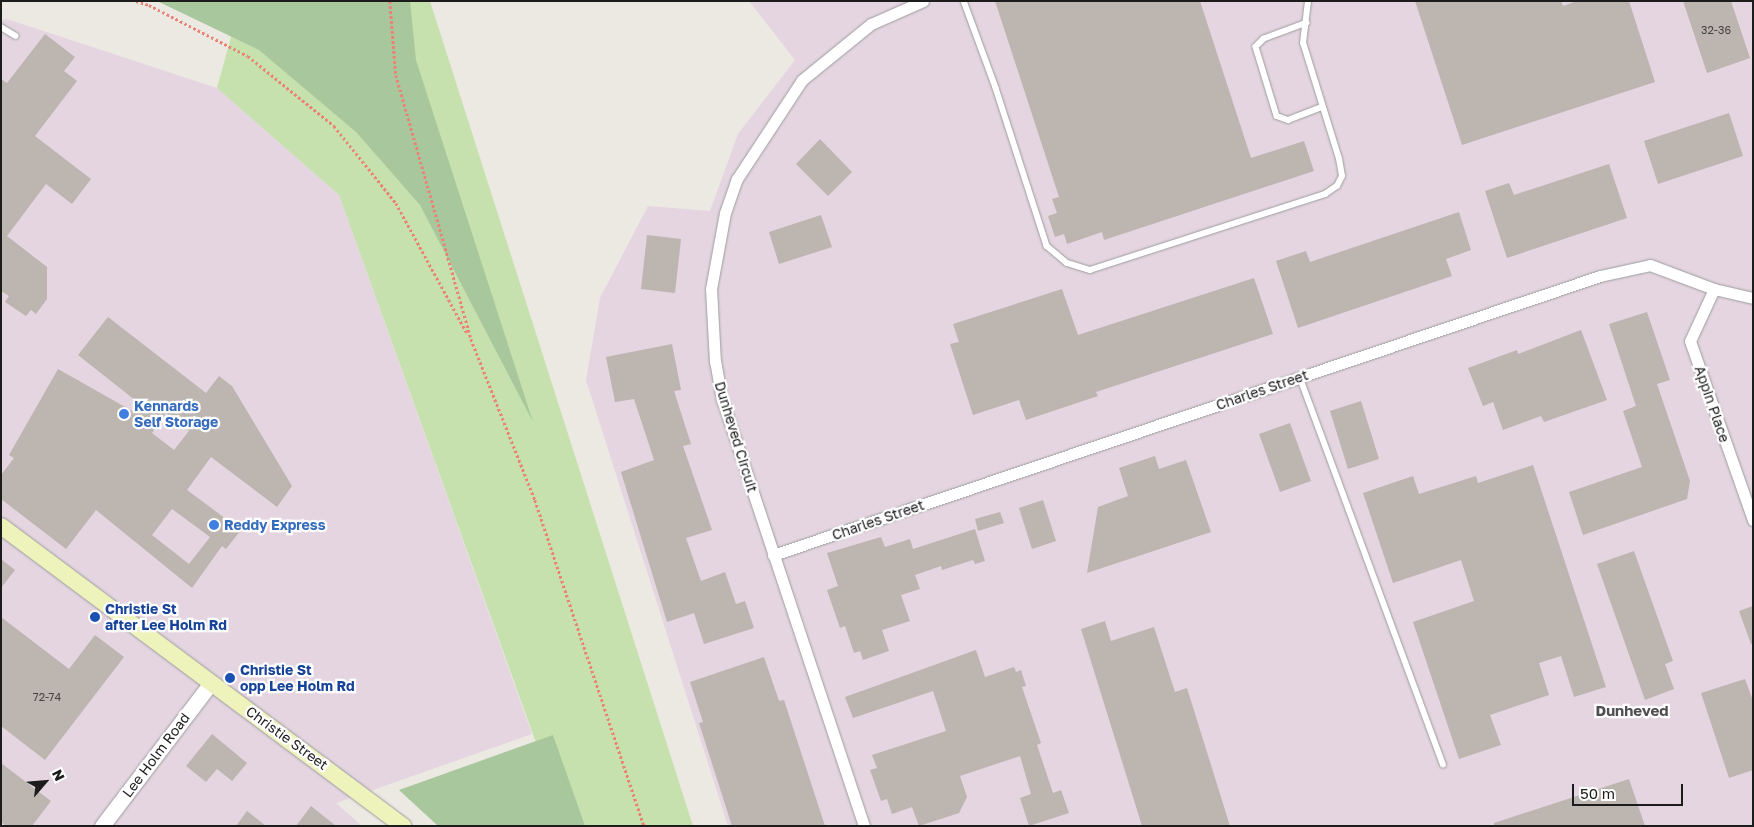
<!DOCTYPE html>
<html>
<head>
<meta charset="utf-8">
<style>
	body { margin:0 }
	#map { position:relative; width:1754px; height:827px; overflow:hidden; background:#ece9e3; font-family:"Golos Text",sans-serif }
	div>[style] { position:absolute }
	.industrial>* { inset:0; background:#e4d5e1 }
	.grass>* { inset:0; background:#c6e1ad }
	.forest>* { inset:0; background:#a8c79c }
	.building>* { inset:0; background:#bcb5b0 }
	.path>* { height:2.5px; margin-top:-1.25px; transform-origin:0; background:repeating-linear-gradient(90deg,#e98376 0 2.5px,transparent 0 5px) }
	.roads { filter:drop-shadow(0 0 1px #9d9d9d) drop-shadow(0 0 1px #9d9d9d) }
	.service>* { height:5.5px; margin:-2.75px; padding:0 2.75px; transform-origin:2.75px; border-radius:2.75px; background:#fff }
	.minor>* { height:11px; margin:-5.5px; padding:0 5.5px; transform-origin:5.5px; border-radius:5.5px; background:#fff }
	.tertiary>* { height:15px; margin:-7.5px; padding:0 7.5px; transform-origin:7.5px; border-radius:7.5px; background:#fff }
	.secondary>* { height:16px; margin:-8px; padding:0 8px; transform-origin:8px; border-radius:8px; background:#eef2bb }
	.dots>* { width:14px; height:14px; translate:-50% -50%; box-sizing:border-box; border:2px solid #fff; border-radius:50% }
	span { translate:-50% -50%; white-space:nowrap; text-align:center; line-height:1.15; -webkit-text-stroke:4.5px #fff; paint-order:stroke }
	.number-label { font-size:11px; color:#444241 }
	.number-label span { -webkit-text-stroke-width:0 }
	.street-label { font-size:14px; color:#1c1c1c }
	.shop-label { font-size:14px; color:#366cbe; font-weight:700 }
	.left { translate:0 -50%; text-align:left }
	.transit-label { font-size:14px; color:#164399; font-weight:700 }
	.neighbourhood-label { font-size:15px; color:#4f4f4f; font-weight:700 }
	.frame { position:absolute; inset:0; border:2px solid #1c1c1c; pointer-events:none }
	.north { position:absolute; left:20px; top:757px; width:50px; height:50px; -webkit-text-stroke:4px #fff; paint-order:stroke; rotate:63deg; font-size:14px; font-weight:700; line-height:20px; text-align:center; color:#1c1c1c }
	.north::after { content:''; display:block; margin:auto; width:18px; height:22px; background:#1c1c1c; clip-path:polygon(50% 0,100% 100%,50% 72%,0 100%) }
	.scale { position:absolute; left:1572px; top:784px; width:111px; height:22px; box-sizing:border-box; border:2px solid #1c1c1c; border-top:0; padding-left:6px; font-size:15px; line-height:18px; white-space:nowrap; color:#1c1c1c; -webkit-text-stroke:4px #fff; paint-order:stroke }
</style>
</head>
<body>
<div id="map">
	<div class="industrial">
		<i style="clip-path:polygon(749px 1px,1753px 1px,1753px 826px,728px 826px,586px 380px,600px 298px,648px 206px,710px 211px,738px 134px,795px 60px)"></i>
		<i style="clip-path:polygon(7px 19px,217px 88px,339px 195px,532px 734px,336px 803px,362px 826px,1px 826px,1px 20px)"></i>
	</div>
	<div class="grass">
		<i style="clip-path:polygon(241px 1px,430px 1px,693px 826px,566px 826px,339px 195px,217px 88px)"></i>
	</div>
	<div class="forest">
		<i style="clip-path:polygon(157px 1px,410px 1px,416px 60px,533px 422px,420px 205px,356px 132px,259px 50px)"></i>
		<i style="clip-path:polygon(553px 735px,585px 826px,438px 826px,399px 790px)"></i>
	</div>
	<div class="building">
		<i style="clip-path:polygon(995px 1px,1200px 1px,1251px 158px,1304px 141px,1314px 171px,1104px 240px,1102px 232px,1067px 244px,1064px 234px,1055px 237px,1048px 216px,1057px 213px,1052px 199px,1059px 197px)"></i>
		<i style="clip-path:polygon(1415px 1px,1561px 1px,1563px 6px,1577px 1px,1629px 1px,1655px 82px,1462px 145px)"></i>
		<i style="clip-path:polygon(1683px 1px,1731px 1px,1750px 58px,1707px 73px)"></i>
		<i style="clip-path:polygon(45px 34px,75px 57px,64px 71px,77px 81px,35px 136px,91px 179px,72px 204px,46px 184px,7px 236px,47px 267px,47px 299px,36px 314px,31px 310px,26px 316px,5px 302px,9px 296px,1px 291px,1px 79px,7px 83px)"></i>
		<i style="clip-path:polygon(1729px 113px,1743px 156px,1658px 184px,1644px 141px)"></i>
		<i style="clip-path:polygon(820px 139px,852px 172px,828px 196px,796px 164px)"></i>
		<i style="clip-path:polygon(1609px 164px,1627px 218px,1507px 258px,1485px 191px,1509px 183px,1514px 195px)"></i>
		<i style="clip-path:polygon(1459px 212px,1471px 250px,1446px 259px,1452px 276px,1298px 328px,1276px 261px,1306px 251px,1310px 262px)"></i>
		<i style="clip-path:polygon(821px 215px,832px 247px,779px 264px,769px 232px)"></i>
		<i style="clip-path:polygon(647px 235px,681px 239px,675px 293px,641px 289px)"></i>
		<i style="clip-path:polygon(1254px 278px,1273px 334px,1096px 392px,1098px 396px,1026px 420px,1019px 400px,973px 415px,950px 344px,959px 342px,953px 324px,1062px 289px,1078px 335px)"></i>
		<i style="clip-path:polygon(1647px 312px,1670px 380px,1657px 384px,1690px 481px,1687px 499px,1583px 535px,1569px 492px,1642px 467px,1623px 411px,1636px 406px,1609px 324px)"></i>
		<i style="clip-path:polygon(evenodd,108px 317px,206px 393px,219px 376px,232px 386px,292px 486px,277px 507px,211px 457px,187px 490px,241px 530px,226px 549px,222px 546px,192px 588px,96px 510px,66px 549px,1px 499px,1px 475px,14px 458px,9px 455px,58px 369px,134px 412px,140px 404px,78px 355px,108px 317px,166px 413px,189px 431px,174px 450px,152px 433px,166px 413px,108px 317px,172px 509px,210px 537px,189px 564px,152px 535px,172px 509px)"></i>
		<i style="clip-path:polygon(1581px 330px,1607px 400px,1544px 422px,1541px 416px,1503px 430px,1493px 402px,1483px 406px,1468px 368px,1517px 350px,1518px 354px)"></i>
		<i style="clip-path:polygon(672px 344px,681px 390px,674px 391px,691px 444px,683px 446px,712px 530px,686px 538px,701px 581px,725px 572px,736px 604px,745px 601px,754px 628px,704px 644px,694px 613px,667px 622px,621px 472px,654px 460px,634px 399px,615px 402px,606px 357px)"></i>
		<i style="clip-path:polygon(1361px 401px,1379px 459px,1348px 469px,1330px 411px)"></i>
		<i style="clip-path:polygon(1290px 423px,1311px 481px,1280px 492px,1259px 434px)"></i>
		<i style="clip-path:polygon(1155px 456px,1159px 469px,1186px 460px,1211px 532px,1087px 573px,1098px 507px,1128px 496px,1119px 468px)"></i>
		<i style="clip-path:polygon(1533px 465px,1606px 687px,1574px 697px,1561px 656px,1539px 663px,1549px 695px,1490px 715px,1501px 745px,1459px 759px,1413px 622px,1474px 601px,1461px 560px,1393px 583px,1363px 493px,1413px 476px,1419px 494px,1476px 476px,1478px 483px)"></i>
		<i style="clip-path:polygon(1043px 500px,1056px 541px,1032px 549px,1019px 508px)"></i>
		<i style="clip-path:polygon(1000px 512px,1004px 523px,978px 531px,975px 519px)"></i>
		<i style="clip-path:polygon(975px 529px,985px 561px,975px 564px,973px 560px,942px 570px,941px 566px,915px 575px,920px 589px,901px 595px,910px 621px,882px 630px,889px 651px,863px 660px,860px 651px,854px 653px,845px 626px,840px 628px,827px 590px,838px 586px,827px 553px,881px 537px,885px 547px,910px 539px,913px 549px)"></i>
		<i style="clip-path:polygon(1634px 551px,1673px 661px,1665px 664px,1674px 689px,1645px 700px,1597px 564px)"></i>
		<i style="clip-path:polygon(1px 559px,15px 570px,1px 588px)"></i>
		<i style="clip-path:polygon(1753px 606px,1753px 644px,1751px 644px,1739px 611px)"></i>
		<i style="clip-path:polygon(1px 617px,69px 669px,95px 635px,124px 657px,45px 760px,1px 726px)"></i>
		<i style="clip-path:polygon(1105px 621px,1111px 641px,1154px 627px,1175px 692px,1187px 688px,1230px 826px,1142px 826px,1081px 629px)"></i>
		<i style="clip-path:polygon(976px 650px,985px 677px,1014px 667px,1016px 672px,1021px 670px,1026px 686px,1022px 687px,1041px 743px,1037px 745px,1053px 793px,1061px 790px,1069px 813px,1029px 826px,1020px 798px,1031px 794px,1020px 756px,960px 776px,967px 797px,959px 813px,919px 826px,912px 807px,892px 814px,887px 799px,881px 801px,870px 770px,877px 768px,872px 755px,946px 731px,933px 691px,853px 718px,845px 697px)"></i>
		<i style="clip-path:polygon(764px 657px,779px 701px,784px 700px,825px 826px,732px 826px,699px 723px,703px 722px,690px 682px)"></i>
		<i style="clip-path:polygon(1745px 679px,1753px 701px,1753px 770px,1729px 778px,1701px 693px)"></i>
		<i style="clip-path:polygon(212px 734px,247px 763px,232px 781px,217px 769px,206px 782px,186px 766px)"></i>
		<i style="clip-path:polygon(1px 763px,51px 801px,32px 826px,6px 826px,1px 822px)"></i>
		<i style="clip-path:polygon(1629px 779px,1645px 826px,1494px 826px,1494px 823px)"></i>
		<i style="clip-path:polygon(311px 806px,336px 826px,296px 826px)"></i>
		<i style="clip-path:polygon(247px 811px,266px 826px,236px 826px)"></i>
	</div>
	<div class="path">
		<i style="left:136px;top:1px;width:14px;rotate:17deg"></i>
		<i style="left:149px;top:5px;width:111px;rotate:27.3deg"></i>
		<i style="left:248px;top:56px;width:111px;rotate:39.1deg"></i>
		<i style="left:334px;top:126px;width:99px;rotate:51.2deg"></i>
		<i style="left:396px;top:203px;width:148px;rotate:61.4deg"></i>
		<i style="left:390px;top:1px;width:74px;rotate:85.4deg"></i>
		<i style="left:396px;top:75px;width:274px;rotate:74.1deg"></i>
		<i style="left:471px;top:339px;width:173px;rotate:68.3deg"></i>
		<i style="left:535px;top:500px;width:344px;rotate:71.5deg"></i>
	</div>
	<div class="roads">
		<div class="service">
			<i style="left:964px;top:1px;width:93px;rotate:69.8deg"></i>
			<i style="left:996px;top:88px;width:166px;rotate:72.1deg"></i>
			<i style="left:1047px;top:246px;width:26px;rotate:40deg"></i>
			<i style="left:1067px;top:263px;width:24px;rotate:17deg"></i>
			<i style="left:1090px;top:270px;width:247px;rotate:-17.9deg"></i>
			<i style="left:1325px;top:194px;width:14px;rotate:-34deg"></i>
			<i style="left:1337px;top:186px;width:11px;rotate:-63deg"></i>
			<i style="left:1342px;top:176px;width:17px;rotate:-100deg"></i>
			<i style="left:1339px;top:159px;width:121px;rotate:-107.2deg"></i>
			<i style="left:1303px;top:43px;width:42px;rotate:-83.2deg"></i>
			<i style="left:1307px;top:23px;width:46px;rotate:159.6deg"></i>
			<i style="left:1264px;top:39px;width:11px;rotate:135deg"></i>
			<i style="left:1256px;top:47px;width:72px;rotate:73.1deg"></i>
			<i style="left:1277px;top:116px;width:12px;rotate:20deg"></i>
			<i style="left:1288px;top:120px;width:36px;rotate:-21deg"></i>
			<i style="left:1px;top:27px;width:17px;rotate:31deg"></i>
			<i style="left:1300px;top:377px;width:413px;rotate:69.7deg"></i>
		</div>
		<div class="minor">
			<i style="left:1714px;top:289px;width:57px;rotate:114.8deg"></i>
			<i style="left:1690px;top:341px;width:190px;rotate:70.6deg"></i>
			<i style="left:773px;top:555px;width:873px;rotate:-18.64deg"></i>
			<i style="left:1600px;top:276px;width:51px;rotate:-12.4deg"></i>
			<i style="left:1650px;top:265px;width:68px;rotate:20.6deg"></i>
			<i style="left:1714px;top:289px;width:40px;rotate:13deg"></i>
			<i style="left:864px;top:826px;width:449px;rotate:-108.4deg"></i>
			<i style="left:722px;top:400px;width:39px;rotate:-100deg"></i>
			<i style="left:715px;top:362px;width:73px;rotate:-93.1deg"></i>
			<i style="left:711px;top:289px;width:77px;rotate:-79.6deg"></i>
			<i style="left:725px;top:213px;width:36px;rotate:-71deg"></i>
			<i style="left:737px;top:179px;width:118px;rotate:-56.7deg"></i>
			<i style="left:802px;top:80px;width:89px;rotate:-39.1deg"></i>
			<i style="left:871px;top:24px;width:57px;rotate:-23.9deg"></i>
		</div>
		<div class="tertiary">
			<i style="left:102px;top:826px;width:180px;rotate:-52.7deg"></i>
		</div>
		<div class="secondary">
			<i style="left:1px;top:526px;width:502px;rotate:36.73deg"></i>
		</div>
	</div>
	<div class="dots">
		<i style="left:124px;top:414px;background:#3f7fe0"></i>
		<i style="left:214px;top:525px;background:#3f7fe0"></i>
		<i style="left:95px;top:617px;background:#1a4fb4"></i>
		<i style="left:230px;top:678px;background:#1a4fb4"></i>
	</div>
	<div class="number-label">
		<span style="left:1716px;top:30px">32-36</span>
		<span style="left:47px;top:697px">72-74</span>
	</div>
	<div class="street-label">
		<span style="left:1262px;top:390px;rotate:-19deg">Charles Street</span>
		<span style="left:1712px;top:404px;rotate:71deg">Appin Place</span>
		<span style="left:736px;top:437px;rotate:73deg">Dunheved Circuit</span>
		<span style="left:878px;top:520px;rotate:-19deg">Charles Street</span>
		<span style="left:287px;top:738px;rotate:36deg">Christie Street</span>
		<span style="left:156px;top:755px;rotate:-53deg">Lee Holm Road</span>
	</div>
	<div class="shop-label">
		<span class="left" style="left:134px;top:414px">Kennards<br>Self Storage</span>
		<span class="left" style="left:224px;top:525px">Reddy Express</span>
	</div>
	<div class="transit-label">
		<span class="left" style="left:105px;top:617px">Christie St<br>after Lee Holm Rd</span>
		<span class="left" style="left:240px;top:678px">Christie St<br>opp Lee Holm Rd</span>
	</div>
	<div class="neighbourhood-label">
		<span style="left:1632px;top:711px">Dunheved</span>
	</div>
	<div class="frame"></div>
	<div class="north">N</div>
	<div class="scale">50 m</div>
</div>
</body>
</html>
